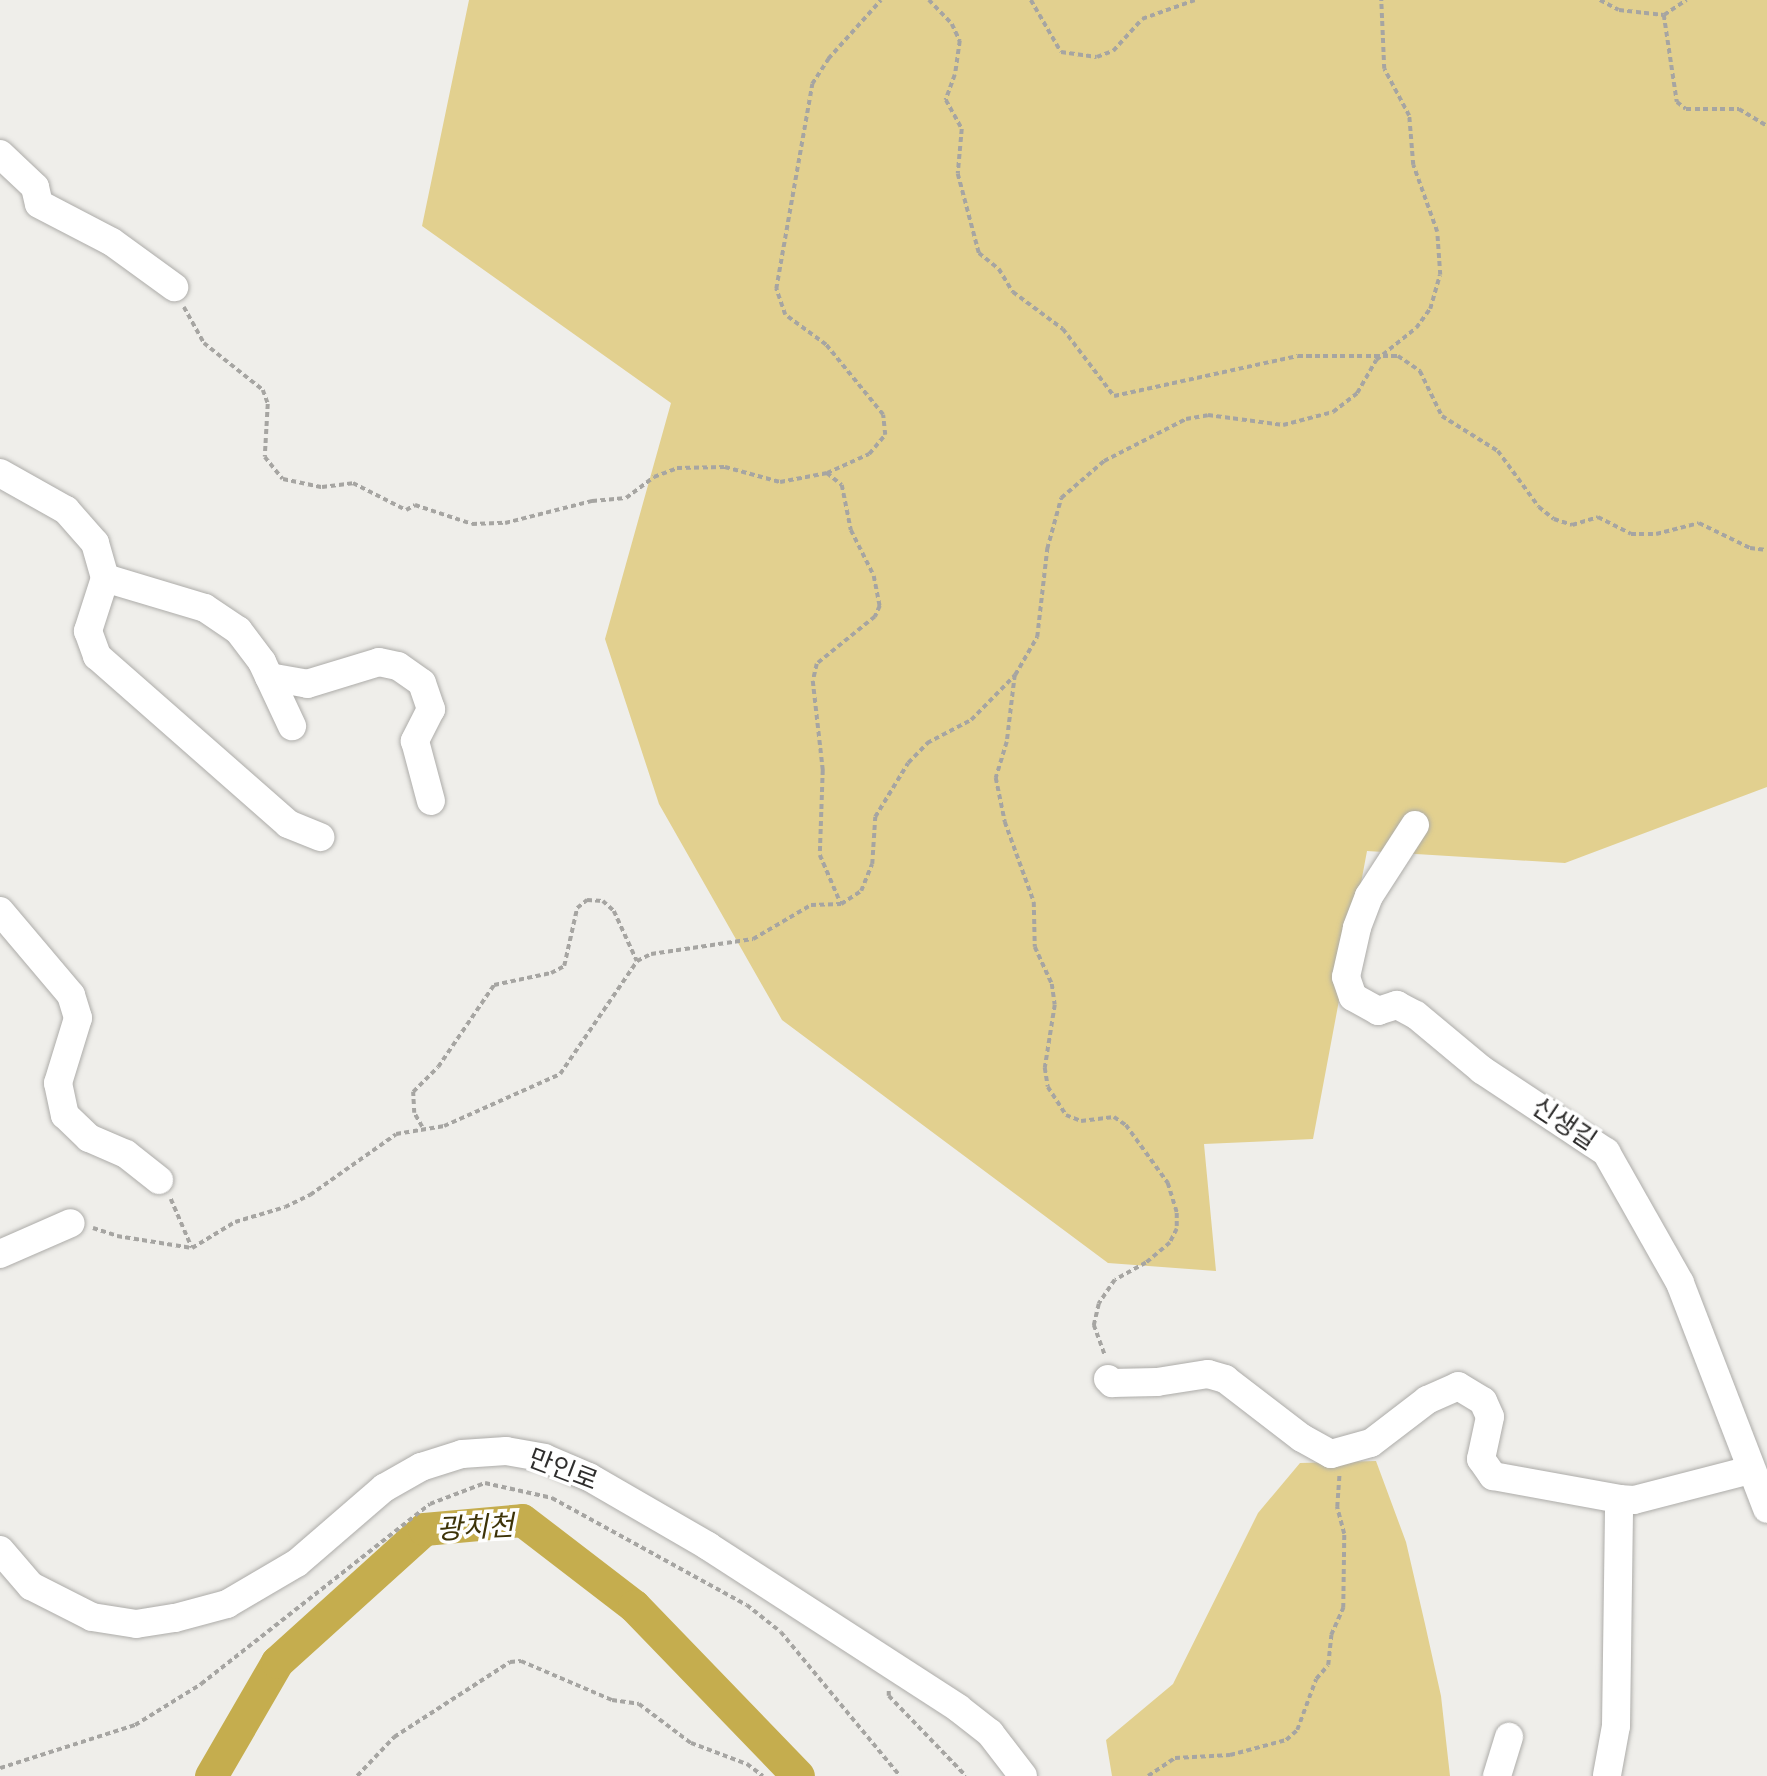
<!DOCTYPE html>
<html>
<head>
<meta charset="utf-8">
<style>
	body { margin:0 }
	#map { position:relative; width:1767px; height:1776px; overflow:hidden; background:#efeeea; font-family:"Space Grotesk","Noto Sans KR",sans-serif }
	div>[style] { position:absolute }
	.green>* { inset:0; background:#e2d08f }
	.river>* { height:33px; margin:-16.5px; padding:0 16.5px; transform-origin:16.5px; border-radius:16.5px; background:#c5ad4e }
	.path>* { height:3.5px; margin-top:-1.75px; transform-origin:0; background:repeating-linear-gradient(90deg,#a6a5a2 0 5px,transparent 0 8.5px) }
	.roads { filter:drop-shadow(0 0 2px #adaca9) drop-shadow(0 0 2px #adaca9) }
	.minor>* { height:28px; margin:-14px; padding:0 14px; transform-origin:14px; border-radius:14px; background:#fff }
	span { translate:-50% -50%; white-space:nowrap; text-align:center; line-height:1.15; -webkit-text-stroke:7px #fff; paint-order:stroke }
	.street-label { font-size:26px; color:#2f2e2d }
	.water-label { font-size:28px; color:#3d3308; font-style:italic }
</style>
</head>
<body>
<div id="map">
	<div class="green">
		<i style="clip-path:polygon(469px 0,1767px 0,1767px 787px,1565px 863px,1367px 851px,1313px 1139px,1204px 1144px,1216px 1271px,1108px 1263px,782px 1020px,659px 804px,605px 639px,671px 403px,422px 226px)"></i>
		<i style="clip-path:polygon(1376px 1461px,1406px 1542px,1425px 1624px,1441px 1696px,1450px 1776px,1112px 1776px,1106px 1740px,1173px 1684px,1258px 1513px,1300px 1463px)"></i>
	</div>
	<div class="river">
		<i style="left:211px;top:1776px;width:132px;rotate:-59.9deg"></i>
		<i style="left:277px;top:1662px;width:198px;rotate:-42.1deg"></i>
		<i style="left:424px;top:1529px;width:98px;rotate:-5.2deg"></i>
		<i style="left:522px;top:1520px;width:141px;rotate:37.5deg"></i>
		<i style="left:634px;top:1606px;width:236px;rotate:46deg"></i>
	</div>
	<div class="path">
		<i style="left:929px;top:0;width:33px;rotate:46deg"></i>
		<i style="left:952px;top:24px;width:19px;rotate:65deg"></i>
		<i style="left:960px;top:41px;width:34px;rotate:98deg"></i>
		<i style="left:955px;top:75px;width:27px;rotate:110deg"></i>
		<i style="left:946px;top:100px;width:33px;rotate:61deg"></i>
		<i style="left:962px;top:129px;width:45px;rotate:95.1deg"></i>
		<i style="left:958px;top:174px;width:82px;rotate:75.1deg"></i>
		<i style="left:979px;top:253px;width:26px;rotate:39deg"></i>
		<i style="left:999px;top:269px;width:27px;rotate:59deg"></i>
		<i style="left:1013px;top:292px;width:62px;rotate:36.5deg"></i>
		<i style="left:1063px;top:329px;width:84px;rotate:52.7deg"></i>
		<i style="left:1114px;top:396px;width:188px;rotate:-12.3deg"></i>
		<i style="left:1298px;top:356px;width:100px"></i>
		<i style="left:1398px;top:356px;width:27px;rotate:34deg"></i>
		<i style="left:1420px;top:371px;width:50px;rotate:63.9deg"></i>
		<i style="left:1442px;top:416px;width:66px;rotate:32deg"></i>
		<i style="left:1498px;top:451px;width:69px;rotate:53.8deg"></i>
		<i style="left:1539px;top:507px;width:19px;rotate:39deg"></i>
		<i style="left:1554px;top:519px;width:19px;rotate:18deg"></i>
		<i style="left:1572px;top:525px;width:27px;rotate:-17deg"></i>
		<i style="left:1598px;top:517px;width:37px;rotate:27deg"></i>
		<i style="left:1631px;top:534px;width:25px"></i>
		<i style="left:1656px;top:534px;width:44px;rotate:-14.3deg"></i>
		<i style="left:1699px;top:523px;width:57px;rotate:26.1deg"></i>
		<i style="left:1750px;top:548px;width:17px;rotate:7deg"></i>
		<i style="left:1031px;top:0;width:60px;rotate:60deg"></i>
		<i style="left:1061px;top:52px;width:36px;rotate:8deg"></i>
		<i style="left:1097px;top:57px;width:17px;rotate:-21deg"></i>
		<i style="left:1113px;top:51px;width:43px;rotate:-47.8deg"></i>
		<i style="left:1142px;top:19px;width:56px;rotate:-19.7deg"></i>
		<i style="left:1600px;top:0;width:21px;rotate:28deg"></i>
		<i style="left:1619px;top:10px;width:45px;rotate:6.3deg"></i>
		<i style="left:1664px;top:15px;width:88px;rotate:81.5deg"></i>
		<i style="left:1677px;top:102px;width:11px;rotate:38deg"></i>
		<i style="left:1686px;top:109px;width:53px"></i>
		<i style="left:1739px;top:109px;width:33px;rotate:31deg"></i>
		<i style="left:1664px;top:15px;width:27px;rotate:-34deg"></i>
		<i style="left:184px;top:307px;width:41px;rotate:60.9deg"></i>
		<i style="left:204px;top:343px;width:75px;rotate:38.5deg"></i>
		<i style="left:263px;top:390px;width:15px;rotate:70deg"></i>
		<i style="left:268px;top:404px;width:53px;rotate:93.2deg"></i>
		<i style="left:265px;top:457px;width:28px;rotate:51deg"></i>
		<i style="left:283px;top:479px;width:40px;rotate:12deg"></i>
		<i style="left:322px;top:487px;width:31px;rotate:-7deg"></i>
		<i style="left:353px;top:483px;width:59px;rotate:27deg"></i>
		<i style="left:406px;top:510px;width:10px;rotate:-29deg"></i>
		<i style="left:415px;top:505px;width:60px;rotate:18.4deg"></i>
		<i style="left:472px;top:524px;width:33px;rotate:-2deg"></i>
		<i style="left:505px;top:523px;width:90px;rotate:-14.2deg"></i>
		<i style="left:592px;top:501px;width:34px;rotate:-5deg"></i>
		<i style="left:626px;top:498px;width:35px;rotate:-37deg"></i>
		<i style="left:654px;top:477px;width:25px;rotate:-21deg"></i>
		<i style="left:677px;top:468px;width:48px;rotate:-1.2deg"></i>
		<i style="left:725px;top:467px;width:57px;rotate:15.3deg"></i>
		<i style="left:780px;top:482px;width:48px;rotate:-10.8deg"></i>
		<i style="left:827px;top:473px;width:46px;rotate:-24.3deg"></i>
		<i style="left:869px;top:454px;width:25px;rotate:-50deg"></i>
		<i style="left:885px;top:435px;width:20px;rotate:-96deg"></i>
		<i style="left:883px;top:415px;width:90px;rotate:-129.2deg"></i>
		<i style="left:826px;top:345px;width:51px;rotate:-143.8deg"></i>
		<i style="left:785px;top:315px;width:28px;rotate:-109deg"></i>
		<i style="left:776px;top:289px;width:208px;rotate:-80deg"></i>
		<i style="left:812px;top:84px;width:30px;rotate:-57deg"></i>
		<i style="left:828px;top:59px;width:79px;rotate:-48.1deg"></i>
		<i style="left:827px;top:473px;width:19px;rotate:39deg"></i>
		<i style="left:842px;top:485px;width:46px;rotate:78.7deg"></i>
		<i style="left:851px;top:530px;width:51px;rotate:63.4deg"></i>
		<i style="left:874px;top:576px;width:31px;rotate:79deg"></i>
		<i style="left:880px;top:606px;width:12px;rotate:114deg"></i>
		<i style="left:875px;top:617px;width:75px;rotate:141deg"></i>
		<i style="left:817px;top:664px;width:17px;rotate:103deg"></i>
		<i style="left:813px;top:681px;width:90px;rotate:83.6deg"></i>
		<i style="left:823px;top:770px;width:85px;rotate:92deg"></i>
		<i style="left:820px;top:855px;width:53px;rotate:66.8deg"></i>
		<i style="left:1015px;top:675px;width:67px;rotate:96.8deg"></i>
		<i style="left:1007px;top:742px;width:38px;rotate:107deg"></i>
		<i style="left:996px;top:778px;width:45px;rotate:78.4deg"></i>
		<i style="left:1005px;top:822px;width:85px;rotate:70.1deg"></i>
		<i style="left:1034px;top:902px;width:45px;rotate:88.7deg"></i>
		<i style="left:1035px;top:947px;width:41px;rotate:65.3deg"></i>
		<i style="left:1052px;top:984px;width:21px;rotate:82deg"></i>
		<i style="left:1055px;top:1005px;width:64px;rotate:99deg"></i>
		<i style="left:1045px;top:1068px;width:19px;rotate:81deg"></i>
		<i style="left:1048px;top:1087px;width:33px;rotate:57deg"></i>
		<i style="left:1066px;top:1115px;width:16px;rotate:22deg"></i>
		<i style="left:1081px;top:1121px;width:33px;rotate:-7deg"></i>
		<i style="left:1114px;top:1117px;width:14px;rotate:34deg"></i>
		<i style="left:1126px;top:1125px;width:72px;rotate:54.1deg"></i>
		<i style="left:1168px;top:1183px;width:31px;rotate:73deg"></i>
		<i style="left:1177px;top:1213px;width:16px;rotate:90deg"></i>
		<i style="left:1177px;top:1229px;width:16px;rotate:117deg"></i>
		<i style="left:1170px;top:1243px;width:31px;rotate:140deg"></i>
		<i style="left:1146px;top:1263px;width:35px;rotate:151deg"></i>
		<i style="left:1115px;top:1280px;width:29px;rotate:124deg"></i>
		<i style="left:1099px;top:1304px;width:22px;rotate:103deg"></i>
		<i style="left:1094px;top:1325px;width:33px;rotate:70deg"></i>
		<i style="left:422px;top:1127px;width:16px;rotate:-120deg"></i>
		<i style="left:414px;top:1113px;width:21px;rotate:-93deg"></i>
		<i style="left:413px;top:1092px;width:35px;rotate:-45deg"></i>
		<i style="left:438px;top:1067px;width:99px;rotate:-55.7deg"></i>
		<i style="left:494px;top:985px;width:58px;rotate:-11.9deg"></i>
		<i style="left:551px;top:973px;width:15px;rotate:-28deg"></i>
		<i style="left:564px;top:966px;width:59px;rotate:-77.4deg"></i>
		<i style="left:577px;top:908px;width:13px;rotate:-39deg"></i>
		<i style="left:587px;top:900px;width:16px;rotate:4deg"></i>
		<i style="left:603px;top:901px;width:15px;rotate:42deg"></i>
		<i style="left:614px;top:911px;width:55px;rotate:65.3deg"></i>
		<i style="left:171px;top:1199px;width:53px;rotate:66.8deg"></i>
		<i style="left:93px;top:1228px;width:25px;rotate:18deg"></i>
		<i style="left:117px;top:1236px;width:76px;rotate:9.1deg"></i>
		<i style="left:192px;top:1248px;width:50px;rotate:-31.2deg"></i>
		<i style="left:235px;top:1222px;width:52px;rotate:-16.7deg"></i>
		<i style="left:285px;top:1207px;width:28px;rotate:-26deg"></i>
		<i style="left:310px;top:1195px;width:105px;rotate:-35.3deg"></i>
		<i style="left:396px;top:1134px;width:49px;rotate:-9.5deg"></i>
		<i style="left:444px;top:1126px;width:127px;rotate:-24.1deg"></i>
		<i style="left:560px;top:1074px;width:137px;rotate:-55.7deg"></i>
		<i style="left:637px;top:961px;width:16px;rotate:-27deg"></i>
		<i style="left:651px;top:954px;width:103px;rotate:-8.4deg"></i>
		<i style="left:753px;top:939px;width:67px;rotate:-30.4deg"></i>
		<i style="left:811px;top:905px;width:30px;rotate:-2deg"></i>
		<i style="left:841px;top:904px;width:24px;rotate:-33deg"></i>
		<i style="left:861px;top:891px;width:29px;rotate:-68deg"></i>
		<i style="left:872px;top:864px;width:47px;rotate:-86.3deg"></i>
		<i style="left:875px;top:817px;width:63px;rotate:-58.6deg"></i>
		<i style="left:908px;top:763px;width:28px;rotate:-46deg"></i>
		<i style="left:927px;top:743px;width:50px;rotate:-27.6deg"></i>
		<i style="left:971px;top:720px;width:63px;rotate:-45.6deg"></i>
		<i style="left:1015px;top:675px;width:44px;rotate:-59.9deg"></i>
		<i style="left:1037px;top:637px;width:89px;rotate:-83.5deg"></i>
		<i style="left:1047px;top:549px;width:53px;rotate:-74.6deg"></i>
		<i style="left:1061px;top:498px;width:57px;rotate:-40.7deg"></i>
		<i style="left:1104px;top:461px;width:92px;rotate:-27.1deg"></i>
		<i style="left:1186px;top:419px;width:22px;rotate:-10deg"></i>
		<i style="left:1208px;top:415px;width:76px;rotate:7.6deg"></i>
		<i style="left:1283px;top:425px;width:52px;rotate:-14.6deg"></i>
		<i style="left:1333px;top:412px;width:31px;rotate:-38deg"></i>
		<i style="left:1357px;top:393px;width:38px;rotate:-60deg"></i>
		<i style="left:1376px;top:360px;width:51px;rotate:-38.7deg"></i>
		<i style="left:1416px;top:328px;width:24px;rotate:-54deg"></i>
		<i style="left:1430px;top:309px;width:35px;rotate:-74deg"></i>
		<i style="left:1440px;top:275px;width:43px;rotate:-94deg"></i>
		<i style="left:1437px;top:232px;width:71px;rotate:-109.7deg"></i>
		<i style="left:1413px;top:165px;width:49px;rotate:-94.7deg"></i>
		<i style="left:1409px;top:116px;width:53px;rotate:-118deg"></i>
		<i style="left:1384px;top:69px;width:69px;rotate:-92.5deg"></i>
		<i style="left:889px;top:1691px;width:5px;rotate:90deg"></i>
		<i style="left:889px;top:1696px;width:111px;rotate:46.1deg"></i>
		<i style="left:0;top:1768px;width:142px;rotate:-17.7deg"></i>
		<i style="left:135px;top:1725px;width:78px;rotate:-31.8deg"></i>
		<i style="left:201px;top:1684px;width:291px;rotate:-38.2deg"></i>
		<i style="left:430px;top:1504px;width:59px;rotate:-20.9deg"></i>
		<i style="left:485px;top:1483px;width:69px;rotate:12.6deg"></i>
		<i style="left:552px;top:1498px;width:222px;rotate:28.8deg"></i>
		<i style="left:747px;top:1605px;width:43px;rotate:38.5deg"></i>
		<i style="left:781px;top:1632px;width:187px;rotate:50.4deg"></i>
		<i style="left:357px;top:1776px;width:54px;rotate:-46.5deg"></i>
		<i style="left:394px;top:1737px;width:138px;rotate:-32.9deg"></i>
		<i style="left:510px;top:1662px;width:11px;rotate:-5deg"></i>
		<i style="left:521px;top:1661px;width:99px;rotate:23.2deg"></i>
		<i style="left:612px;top:1700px;width:27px;rotate:8deg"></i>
		<i style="left:639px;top:1704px;width:65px;rotate:36.9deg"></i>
		<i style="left:691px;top:1743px;width:60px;rotate:20.6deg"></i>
		<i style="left:747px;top:1764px;width:20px;rotate:37deg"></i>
		<i style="left:1148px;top:1776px;width:32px;rotate:-34deg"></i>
		<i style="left:1175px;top:1758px;width:55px;rotate:-3.1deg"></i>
		<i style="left:1230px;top:1755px;width:58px;rotate:-15deg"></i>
		<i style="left:1286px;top:1740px;width:15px;rotate:-42deg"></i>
		<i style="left:1297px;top:1730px;width:54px;rotate:-69.6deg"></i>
		<i style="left:1316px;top:1679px;width:18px;rotate:-49deg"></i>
		<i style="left:1328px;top:1665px;width:30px;rotate:-84deg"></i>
		<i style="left:1331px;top:1635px;width:30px;rotate:-66deg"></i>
		<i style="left:1343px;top:1608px;width:74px;rotate:-89.2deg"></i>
		<i style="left:1344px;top:1534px;width:28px;rotate:-105deg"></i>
		<i style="left:1337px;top:1507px;width:31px;rotate:-86deg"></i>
	</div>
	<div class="roads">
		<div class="minor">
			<i style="left:0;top:154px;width:48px;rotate:43.3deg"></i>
			<i style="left:35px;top:187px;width:17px;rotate:77deg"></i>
			<i style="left:39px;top:204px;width:82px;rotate:27.5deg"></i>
			<i style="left:112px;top:242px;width:77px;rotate:36deg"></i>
			<i style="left:0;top:473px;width:76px;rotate:29.3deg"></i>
			<i style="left:66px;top:510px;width:44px;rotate:48.7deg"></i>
			<i style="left:95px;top:543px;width:36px;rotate:74deg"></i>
			<i style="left:105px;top:578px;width:56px;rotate:107.8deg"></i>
			<i style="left:88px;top:631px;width:27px;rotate:70deg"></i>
			<i style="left:97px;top:656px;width:254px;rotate:41.3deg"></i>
			<i style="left:288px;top:824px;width:35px;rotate:22deg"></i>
			<i style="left:105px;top:578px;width:104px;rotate:16.7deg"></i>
			<i style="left:205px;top:608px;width:40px;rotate:34deg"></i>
			<i style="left:238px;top:630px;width:40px;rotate:53deg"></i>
			<i style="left:262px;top:662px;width:71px;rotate:64.9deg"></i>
			<i style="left:269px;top:677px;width:39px;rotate:10deg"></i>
			<i style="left:307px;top:684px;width:75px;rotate:-17deg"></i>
			<i style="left:379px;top:662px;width:19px;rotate:12deg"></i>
			<i style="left:398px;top:666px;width:29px;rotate:35deg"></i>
			<i style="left:422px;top:683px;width:28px;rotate:71deg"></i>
			<i style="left:431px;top:709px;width:36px;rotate:117deg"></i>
			<i style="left:415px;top:741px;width:62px;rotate:75.1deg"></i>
			<i style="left:1415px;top:825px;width:85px;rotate:122.9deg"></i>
			<i style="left:1369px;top:896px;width:34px;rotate:111deg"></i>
			<i style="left:1357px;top:928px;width:50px;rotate:102.7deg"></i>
			<i style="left:1346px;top:977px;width:21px;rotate:71deg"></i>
			<i style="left:1353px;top:997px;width:29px;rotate:29deg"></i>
			<i style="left:1378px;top:1011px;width:20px;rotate:-18deg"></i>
			<i style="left:1397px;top:1005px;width:21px;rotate:28deg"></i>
			<i style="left:1416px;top:1015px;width:86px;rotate:39.8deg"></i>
			<i style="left:1482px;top:1070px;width:149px;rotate:33.5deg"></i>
			<i style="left:1606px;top:1152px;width:150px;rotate:60.5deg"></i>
			<i style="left:1680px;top:1283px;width:242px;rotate:68.9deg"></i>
			<i style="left:0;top:911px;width:110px;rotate:49.8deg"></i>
			<i style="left:71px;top:995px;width:24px;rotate:73deg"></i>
			<i style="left:78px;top:1018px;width:68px;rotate:107.1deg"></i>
			<i style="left:58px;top:1083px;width:33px;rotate:78deg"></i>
			<i style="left:65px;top:1115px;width:33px;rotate:44deg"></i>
			<i style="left:89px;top:1138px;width:40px;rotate:23.4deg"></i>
			<i style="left:126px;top:1154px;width:42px;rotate:38.2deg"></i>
			<i style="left:0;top:1254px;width:77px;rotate:-23.6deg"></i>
			<i style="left:1108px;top:1379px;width:6px;rotate:45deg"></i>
			<i style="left:1112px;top:1383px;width:45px;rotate:-1.3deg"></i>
			<i style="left:1157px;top:1382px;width:52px;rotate:-8.9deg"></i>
			<i style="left:1208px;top:1374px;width:18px;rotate:16deg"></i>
			<i style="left:1225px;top:1379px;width:97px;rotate:37.5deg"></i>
			<i style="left:1302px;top:1438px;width:33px;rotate:29deg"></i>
			<i style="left:1331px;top:1454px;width:41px;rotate:-15.4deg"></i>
			<i style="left:1371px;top:1443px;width:71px;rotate:-37.5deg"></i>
			<i style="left:1427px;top:1400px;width:34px;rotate:-24deg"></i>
			<i style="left:1458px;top:1386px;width:29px;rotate:31deg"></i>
			<i style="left:1483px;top:1401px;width:17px;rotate:66deg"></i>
			<i style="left:1490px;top:1417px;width:43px;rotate:102.1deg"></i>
			<i style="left:1481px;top:1459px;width:21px;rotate:55deg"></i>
			<i style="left:1493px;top:1476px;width:128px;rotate:10.3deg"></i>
			<i style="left:1619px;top:1499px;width:15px;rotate:4deg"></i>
			<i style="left:1634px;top:1500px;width:120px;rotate:-14.5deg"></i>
			<i style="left:0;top:1550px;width:48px;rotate:49.3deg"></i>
			<i style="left:31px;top:1586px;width:68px;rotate:26.9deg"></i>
			<i style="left:92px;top:1617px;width:45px;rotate:9deg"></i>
			<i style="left:136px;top:1624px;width:39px;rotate:-9deg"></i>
			<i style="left:175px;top:1618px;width:54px;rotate:-15.1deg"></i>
			<i style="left:227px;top:1604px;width:81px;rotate:-30.4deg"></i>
			<i style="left:297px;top:1563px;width:115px;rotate:-40.8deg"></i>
			<i style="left:384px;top:1488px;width:43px;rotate:-29.6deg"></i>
			<i style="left:421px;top:1467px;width:43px;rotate:-17.6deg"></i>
			<i style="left:462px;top:1454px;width:44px;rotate:-3.9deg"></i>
			<i style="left:506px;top:1451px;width:39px;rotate:10deg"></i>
			<i style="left:544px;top:1458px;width:49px;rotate:22.9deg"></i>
			<i style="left:589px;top:1477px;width:138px;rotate:30.1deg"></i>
			<i style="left:708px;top:1546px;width:298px;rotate:32.9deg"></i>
			<i style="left:958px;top:1708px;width:41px;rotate:38deg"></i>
			<i style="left:990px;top:1733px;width:54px;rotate:52.5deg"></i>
			<i style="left:1607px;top:1775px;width:50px;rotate:-79.6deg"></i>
			<i style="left:1616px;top:1726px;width:227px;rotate:-89.2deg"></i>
			<i style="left:1497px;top:1776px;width:41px;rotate:-72.9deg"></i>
		</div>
	</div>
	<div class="street-label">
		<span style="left:1564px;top:1124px;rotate:34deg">신생길</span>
		<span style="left:563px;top:1470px;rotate:21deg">만인로</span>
	</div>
	<div class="water-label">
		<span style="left:475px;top:1527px;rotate:-3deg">광치천</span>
	</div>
</div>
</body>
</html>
